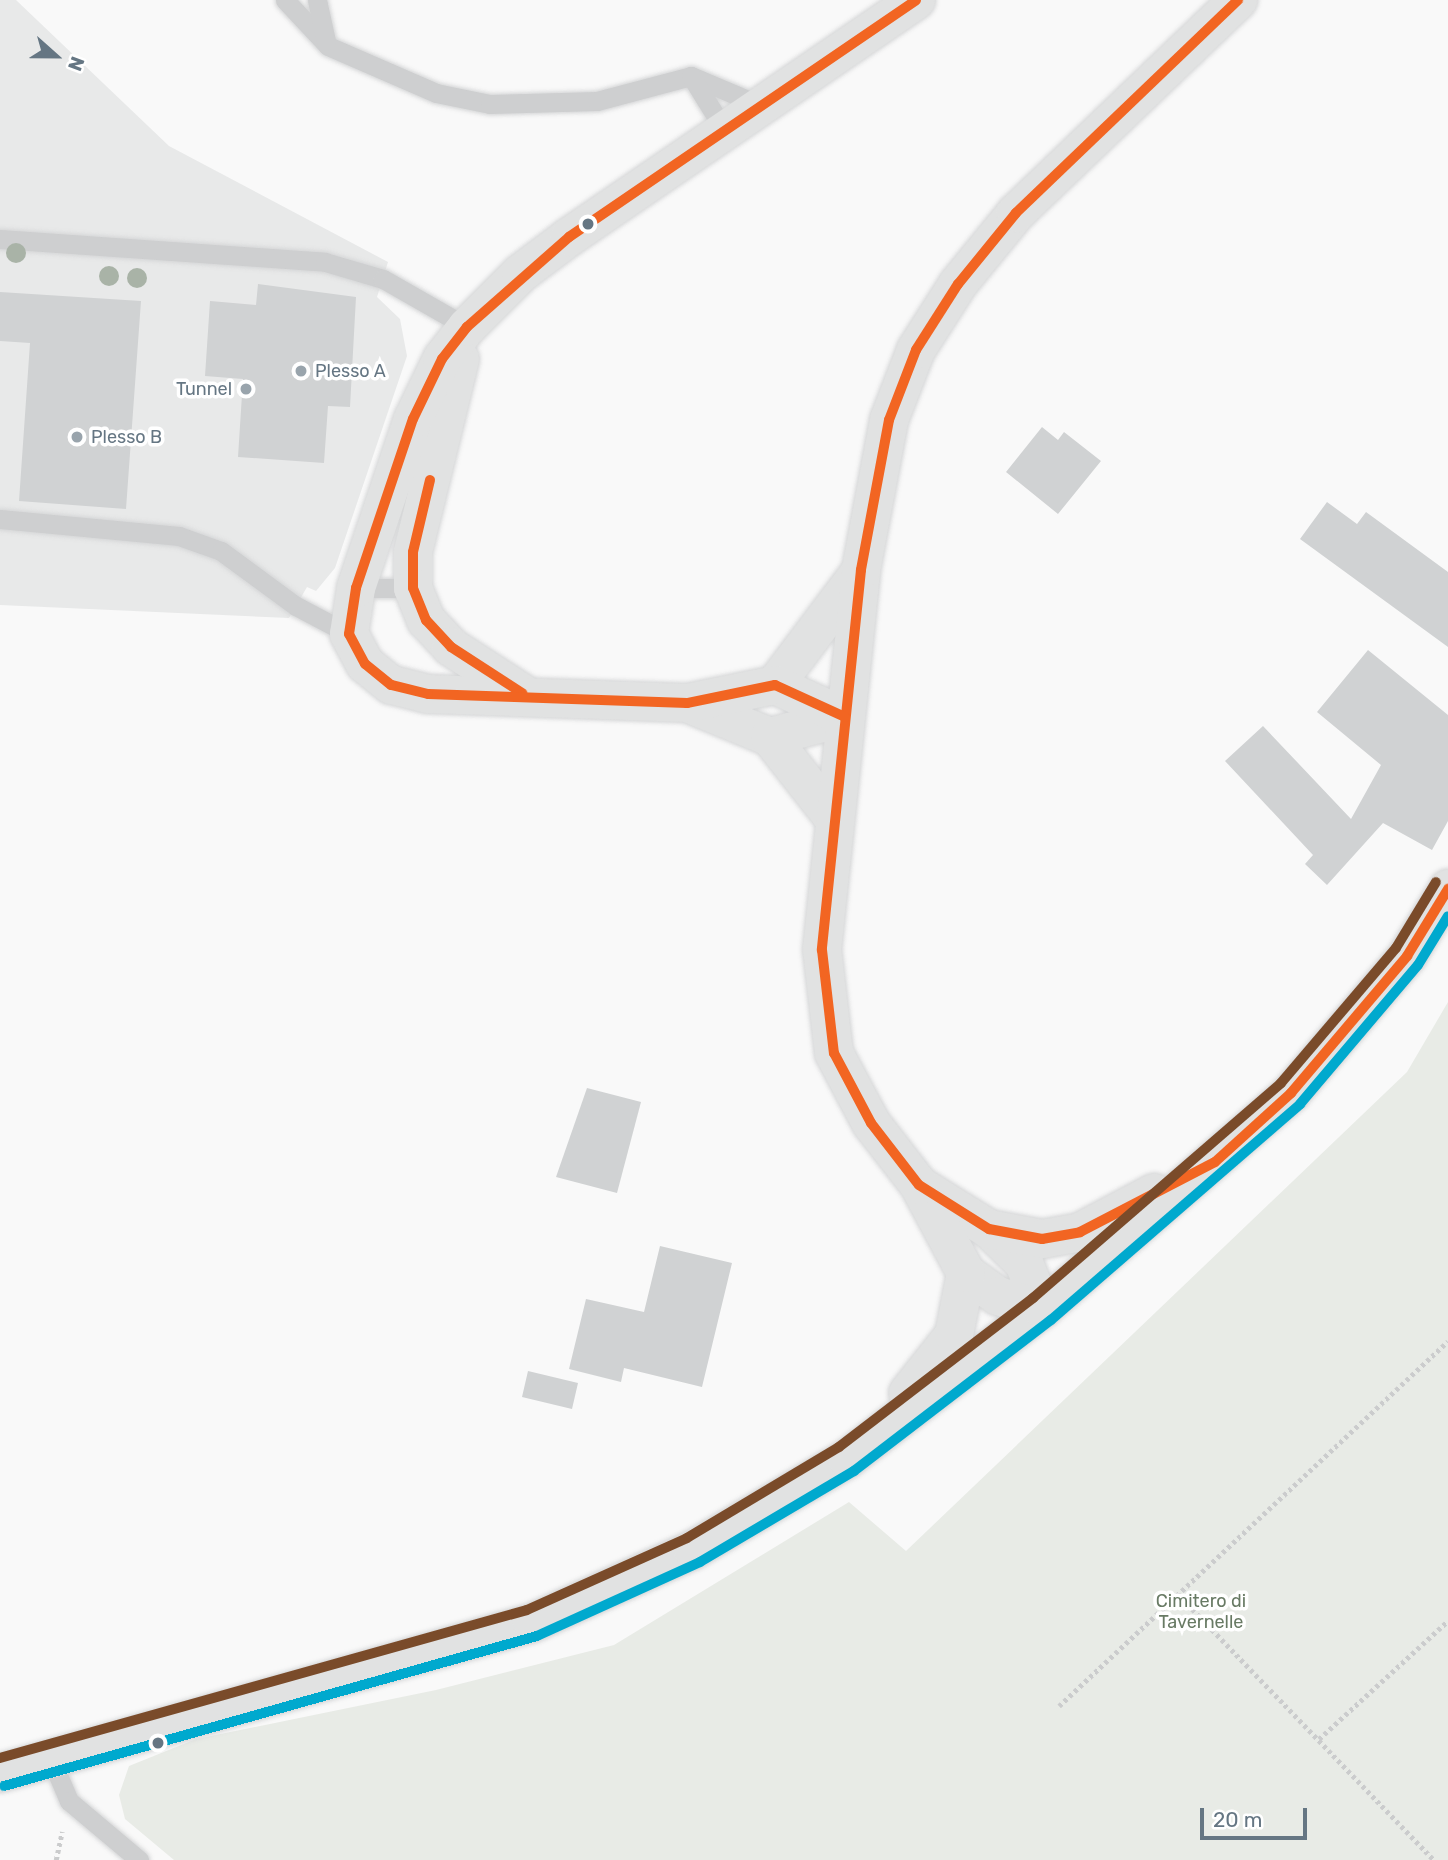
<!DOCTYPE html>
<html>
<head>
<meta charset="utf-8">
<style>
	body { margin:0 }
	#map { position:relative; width:1448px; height:1860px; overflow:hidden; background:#f9f9f9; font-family:Rubik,sans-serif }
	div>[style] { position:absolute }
	.built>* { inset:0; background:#e8e9e9 }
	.green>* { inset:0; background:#e8ebe6 }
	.building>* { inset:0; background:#d0d2d3 }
	.path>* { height:4.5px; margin-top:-2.25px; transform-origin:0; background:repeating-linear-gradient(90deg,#cbcccd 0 3.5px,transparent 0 7px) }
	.roads { filter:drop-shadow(0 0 2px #d5d6d7) drop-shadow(0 0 2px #d5d6d7) }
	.lane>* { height:19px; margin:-9.5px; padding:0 9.5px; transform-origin:9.5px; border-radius:9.5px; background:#cecfd0 }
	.secondary>* { height:38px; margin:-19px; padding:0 19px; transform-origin:19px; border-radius:19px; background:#e1e2e2 }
	.bus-1>* { height:10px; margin:-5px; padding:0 5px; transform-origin:5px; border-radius:5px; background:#f26522 }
	.bus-2>* { height:10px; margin:-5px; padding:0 5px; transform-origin:5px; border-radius:5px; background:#00a9ce }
	.bus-3>* { height:10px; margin:-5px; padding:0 5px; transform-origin:5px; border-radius:5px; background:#7a4b2a }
	.trees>* { width:20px; height:20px; margin:-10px; border-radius:50%; background:#a9b3a7 }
	.dots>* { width:19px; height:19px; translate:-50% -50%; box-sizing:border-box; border:4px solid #fff; border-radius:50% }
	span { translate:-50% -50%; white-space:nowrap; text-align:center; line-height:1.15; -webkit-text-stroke:7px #fff; paint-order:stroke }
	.poi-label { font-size:18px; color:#657683 }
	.left { translate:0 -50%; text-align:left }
	.right { translate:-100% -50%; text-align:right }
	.park-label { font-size:18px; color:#687a64 }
	.north { position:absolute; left:21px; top:21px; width:70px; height:70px; -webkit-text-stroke:5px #fff; paint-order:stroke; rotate:111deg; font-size:19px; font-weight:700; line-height:28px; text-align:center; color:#657683 }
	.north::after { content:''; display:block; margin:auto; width:24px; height:32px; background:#657683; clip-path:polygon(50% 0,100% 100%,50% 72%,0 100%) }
	.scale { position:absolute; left:1200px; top:1808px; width:107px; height:32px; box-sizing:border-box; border:4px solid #657683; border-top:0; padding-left:9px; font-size:21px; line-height:24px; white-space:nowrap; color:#657683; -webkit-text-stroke:5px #fff; paint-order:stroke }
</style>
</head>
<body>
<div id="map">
	<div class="built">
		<i style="clip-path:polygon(0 0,16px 0,169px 146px,388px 262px,377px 297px,400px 319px,407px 356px,335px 568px,316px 591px,307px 587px,289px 618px,0 605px)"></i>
	</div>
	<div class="green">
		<i style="clip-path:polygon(1448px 1002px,1448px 1860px,174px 1860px,125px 1819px,119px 1795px,129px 1766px,196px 1739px,436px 1690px,614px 1645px,849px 1502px,906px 1551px,1407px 1072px)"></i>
	</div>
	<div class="building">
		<i style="clip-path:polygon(258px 284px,356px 297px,350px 407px,328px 406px,324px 463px,238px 457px,243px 379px,205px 376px,210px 301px,256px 305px)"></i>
		<i style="clip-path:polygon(0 292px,141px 301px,126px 509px,19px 501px,30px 343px,0 341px)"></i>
		<i style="clip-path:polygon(1042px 427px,1058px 440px,1064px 432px,1101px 461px,1058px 514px,1006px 472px)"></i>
		<i style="clip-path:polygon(1327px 502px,1357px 524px,1366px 512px,1448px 572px,1448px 647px,1300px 539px)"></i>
		<i style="clip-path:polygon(1368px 650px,1448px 715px,1448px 821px,1432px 850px,1383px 823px,1327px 885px,1305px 864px,1313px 855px,1225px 761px,1263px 726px,1351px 819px,1381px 765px,1317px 712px)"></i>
		<i style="clip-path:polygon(587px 1088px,641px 1102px,617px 1193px,556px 1177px)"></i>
		<i style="clip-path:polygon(660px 1246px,732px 1263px,702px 1387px,624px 1368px,621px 1382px,569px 1369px,586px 1299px,644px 1312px)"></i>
		<i style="clip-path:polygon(528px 1371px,578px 1383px,572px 1409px,522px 1397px)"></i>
	</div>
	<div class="path">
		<i style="left:1178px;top:1594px;width:369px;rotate:46.1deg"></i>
		<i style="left:1059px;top:1706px;width:533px;rotate:-43.18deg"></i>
		<i style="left:1319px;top:1739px;width:175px;rotate:-42.5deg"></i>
		<i style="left:56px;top:1860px;width:29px;rotate:-78deg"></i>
	</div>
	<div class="roads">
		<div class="lane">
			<i style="left:285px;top:0;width:63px;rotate:46.9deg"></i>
			<i style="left:328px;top:46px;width:118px;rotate:23.5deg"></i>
			<i style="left:436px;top:93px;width:55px;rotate:11.5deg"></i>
			<i style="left:490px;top:104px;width:107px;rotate:-1.6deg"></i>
			<i style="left:597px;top:101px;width:97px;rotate:-14.9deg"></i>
			<i style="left:691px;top:76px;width:77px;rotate:22.9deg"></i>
			<i style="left:317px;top:0;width:42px;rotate:77.6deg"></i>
			<i style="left:691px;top:76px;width:65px;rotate:58.3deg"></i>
			<i style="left:0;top:239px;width:326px;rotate:4deg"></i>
			<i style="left:325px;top:262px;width:60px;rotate:16.3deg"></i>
			<i style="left:383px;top:279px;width:97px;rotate:29.7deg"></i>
			<i style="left:0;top:519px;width:180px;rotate:5.4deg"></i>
			<i style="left:179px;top:536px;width:45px;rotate:19.7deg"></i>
			<i style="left:221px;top:551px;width:93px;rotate:36.3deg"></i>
			<i style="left:296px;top:606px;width:60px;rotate:27.8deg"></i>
			<i style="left:356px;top:588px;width:57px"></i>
			<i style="left:51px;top:1759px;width:46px;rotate:66.8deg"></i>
			<i style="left:69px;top:1801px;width:92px;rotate:40.1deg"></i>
		</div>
		<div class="secondary">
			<i style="left:460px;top:359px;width:199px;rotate:103.7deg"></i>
			<i style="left:413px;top:552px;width:36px;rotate:90deg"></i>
			<i style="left:413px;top:588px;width:35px;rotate:68deg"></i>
			<i style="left:426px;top:620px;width:37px;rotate:47deg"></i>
			<i style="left:451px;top:647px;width:85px;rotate:32.9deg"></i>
			<i style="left:775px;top:685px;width:138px;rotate:-53deg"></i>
			<i style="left:687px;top:703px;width:90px;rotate:22.3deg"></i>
			<i style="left:770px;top:737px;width:78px;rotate:-14.9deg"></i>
			<i style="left:845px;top:717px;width:77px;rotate:-155.4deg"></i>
			<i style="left:775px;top:685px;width:90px;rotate:168.4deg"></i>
			<i style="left:687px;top:703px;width:259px;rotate:-178deg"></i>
			<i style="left:428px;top:694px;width:38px;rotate:-166deg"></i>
			<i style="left:391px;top:685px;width:33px;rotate:-141deg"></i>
			<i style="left:365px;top:664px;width:34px;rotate:-118deg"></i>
			<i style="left:349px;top:634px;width:47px;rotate:-81.3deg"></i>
			<i style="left:356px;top:588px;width:178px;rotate:-71.4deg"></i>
			<i style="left:413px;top:419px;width:67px;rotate:-64.2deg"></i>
			<i style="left:442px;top:359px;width:41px;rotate:-52deg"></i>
			<i style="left:467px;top:327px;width:76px;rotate:-45deg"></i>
			<i style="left:521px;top:273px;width:60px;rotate:-36.9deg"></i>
			<i style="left:569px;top:237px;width:420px;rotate:-34.3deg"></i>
			<i style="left:770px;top:737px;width:105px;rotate:51.9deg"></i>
			<i style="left:920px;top:1186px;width:81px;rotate:31.9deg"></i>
			<i style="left:989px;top:1229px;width:49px;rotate:44.2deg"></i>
			<i style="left:1024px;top:1263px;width:49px;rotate:68.6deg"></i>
			<i style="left:989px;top:1229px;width:54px;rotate:10.7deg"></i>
			<i style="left:1042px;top:1239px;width:39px;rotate:-10deg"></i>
			<i style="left:1080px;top:1232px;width:84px;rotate:-27.8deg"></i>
			<i style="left:966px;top:1273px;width:39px;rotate:36deg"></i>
			<i style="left:998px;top:1296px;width:46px;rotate:16.5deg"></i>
			<i style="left:908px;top:1393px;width:74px;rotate:-51.6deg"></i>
			<i style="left:954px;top:1335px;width:63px;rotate:-79deg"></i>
			<i style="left:966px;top:1273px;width:100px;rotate:-118.1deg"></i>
			<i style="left:919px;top:1185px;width:78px;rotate:-127.7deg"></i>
			<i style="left:871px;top:1123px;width:79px;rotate:-117.9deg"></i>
			<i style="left:834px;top:1053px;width:104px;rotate:-96.6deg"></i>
			<i style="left:822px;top:950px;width:382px;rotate:-84.1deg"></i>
			<i style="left:861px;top:570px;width:153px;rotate:-79.4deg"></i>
			<i style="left:889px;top:420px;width:75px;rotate:-68.9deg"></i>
			<i style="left:916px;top:350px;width:78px;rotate:-57.5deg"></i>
			<i style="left:958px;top:284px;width:92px;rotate:-50.8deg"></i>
			<i style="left:1016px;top:213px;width:308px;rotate:-43.8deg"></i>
			<i style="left:0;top:1773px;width:553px;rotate:-15.75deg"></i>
			<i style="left:532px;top:1623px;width:177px;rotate:-24.4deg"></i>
			<i style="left:693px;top:1550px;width:179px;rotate:-30.6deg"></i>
			<i style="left:847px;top:1459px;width:246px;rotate:-37.6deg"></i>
			<i style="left:1042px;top:1309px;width:330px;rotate:-40.9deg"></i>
			<i style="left:1291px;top:1093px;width:180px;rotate:-49.7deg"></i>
			<i style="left:1407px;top:956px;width:79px;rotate:-58.5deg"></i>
		</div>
	</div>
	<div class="bus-1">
		<i style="left:1238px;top:0;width:308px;rotate:136.2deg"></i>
		<i style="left:1016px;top:213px;width:92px;rotate:129.2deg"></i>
		<i style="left:958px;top:284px;width:78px;rotate:122.5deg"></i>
		<i style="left:916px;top:350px;width:75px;rotate:111.1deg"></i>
		<i style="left:889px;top:420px;width:153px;rotate:100.6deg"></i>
		<i style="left:861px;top:570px;width:382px;rotate:95.9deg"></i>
		<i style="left:822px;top:950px;width:104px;rotate:83.4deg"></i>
		<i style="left:834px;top:1053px;width:79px;rotate:62.1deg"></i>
		<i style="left:871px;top:1123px;width:78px;rotate:52.3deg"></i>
		<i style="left:919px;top:1185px;width:83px;rotate:32.2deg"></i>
		<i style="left:989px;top:1229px;width:54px;rotate:10.7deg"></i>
		<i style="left:1042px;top:1239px;width:39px;rotate:-10deg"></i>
		<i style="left:1080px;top:1232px;width:152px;rotate:-27.4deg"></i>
		<i style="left:1215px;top:1162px;width:103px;rotate:-42.2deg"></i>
		<i style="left:1291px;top:1093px;width:180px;rotate:-49.7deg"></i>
		<i style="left:1407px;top:956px;width:79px;rotate:-58.5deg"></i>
		<i style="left:430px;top:480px;width:74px;rotate:103.3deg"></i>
		<i style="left:413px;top:552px;width:36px;rotate:90deg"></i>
		<i style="left:413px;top:588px;width:35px;rotate:68deg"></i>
		<i style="left:426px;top:620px;width:37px;rotate:47deg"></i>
		<i style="left:451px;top:647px;width:85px;rotate:32.9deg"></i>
		<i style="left:845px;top:717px;width:77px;rotate:-155.4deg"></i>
		<i style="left:775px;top:685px;width:90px;rotate:168.4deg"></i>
		<i style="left:687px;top:703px;width:259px;rotate:-178deg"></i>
		<i style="left:428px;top:694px;width:38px;rotate:-166deg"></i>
		<i style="left:391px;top:685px;width:33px;rotate:-141deg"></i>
		<i style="left:365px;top:664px;width:34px;rotate:-118deg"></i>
		<i style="left:349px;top:634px;width:47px;rotate:-81.3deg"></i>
		<i style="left:356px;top:588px;width:178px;rotate:-71.4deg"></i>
		<i style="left:413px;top:419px;width:67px;rotate:-64.2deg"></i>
		<i style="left:442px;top:359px;width:41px;rotate:-52deg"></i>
		<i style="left:467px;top:327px;width:136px;rotate:-41.4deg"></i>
		<i style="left:569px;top:237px;width:420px;rotate:-34.3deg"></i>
	</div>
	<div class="bus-2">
		<i style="left:4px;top:1786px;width:554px;rotate:-15.72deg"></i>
		<i style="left:537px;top:1636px;width:179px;rotate:-24.4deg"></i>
		<i style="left:700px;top:1562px;width:179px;rotate:-30.6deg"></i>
		<i style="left:854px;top:1471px;width:248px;rotate:-37.5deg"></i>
		<i style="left:1051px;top:1320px;width:330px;rotate:-40.9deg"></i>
		<i style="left:1300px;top:1104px;width:182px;rotate:-49.7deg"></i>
		<i style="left:1418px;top:965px;width:57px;rotate:-58.5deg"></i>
	</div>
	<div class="bus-3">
		<i style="left:0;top:1758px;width:547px;rotate:-15.69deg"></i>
		<i style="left:527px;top:1610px;width:175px;rotate:-24.2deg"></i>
		<i style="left:687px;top:1538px;width:177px;rotate:-30.9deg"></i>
		<i style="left:839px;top:1447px;width:245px;rotate:-37.5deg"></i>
		<i style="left:1033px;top:1298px;width:328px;rotate:-40.9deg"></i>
		<i style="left:1281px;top:1083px;width:177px;rotate:-49.6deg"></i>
		<i style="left:1396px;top:948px;width:77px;rotate:-58.8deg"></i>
	</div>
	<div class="trees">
		<i style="left:16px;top:253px"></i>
		<i style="left:109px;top:276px"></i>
		<i style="left:137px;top:278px"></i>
	</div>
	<div class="dots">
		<i style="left:588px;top:224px;background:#657683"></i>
		<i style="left:301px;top:371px;background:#99a4ac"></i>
		<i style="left:246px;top:389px;background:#99a4ac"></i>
		<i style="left:77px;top:437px;background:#99a4ac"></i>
		<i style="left:158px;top:1743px;background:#657683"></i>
	</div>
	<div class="poi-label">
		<span class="left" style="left:315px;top:371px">Plesso A</span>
		<span class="right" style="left:232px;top:389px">Tunnel</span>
		<span class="left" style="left:91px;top:437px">Plesso B</span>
	</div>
	<div class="park-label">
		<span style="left:1201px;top:1612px">Cimitero di<br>Tavernelle</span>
	</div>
	<div class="north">N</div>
	<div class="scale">20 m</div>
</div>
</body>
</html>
